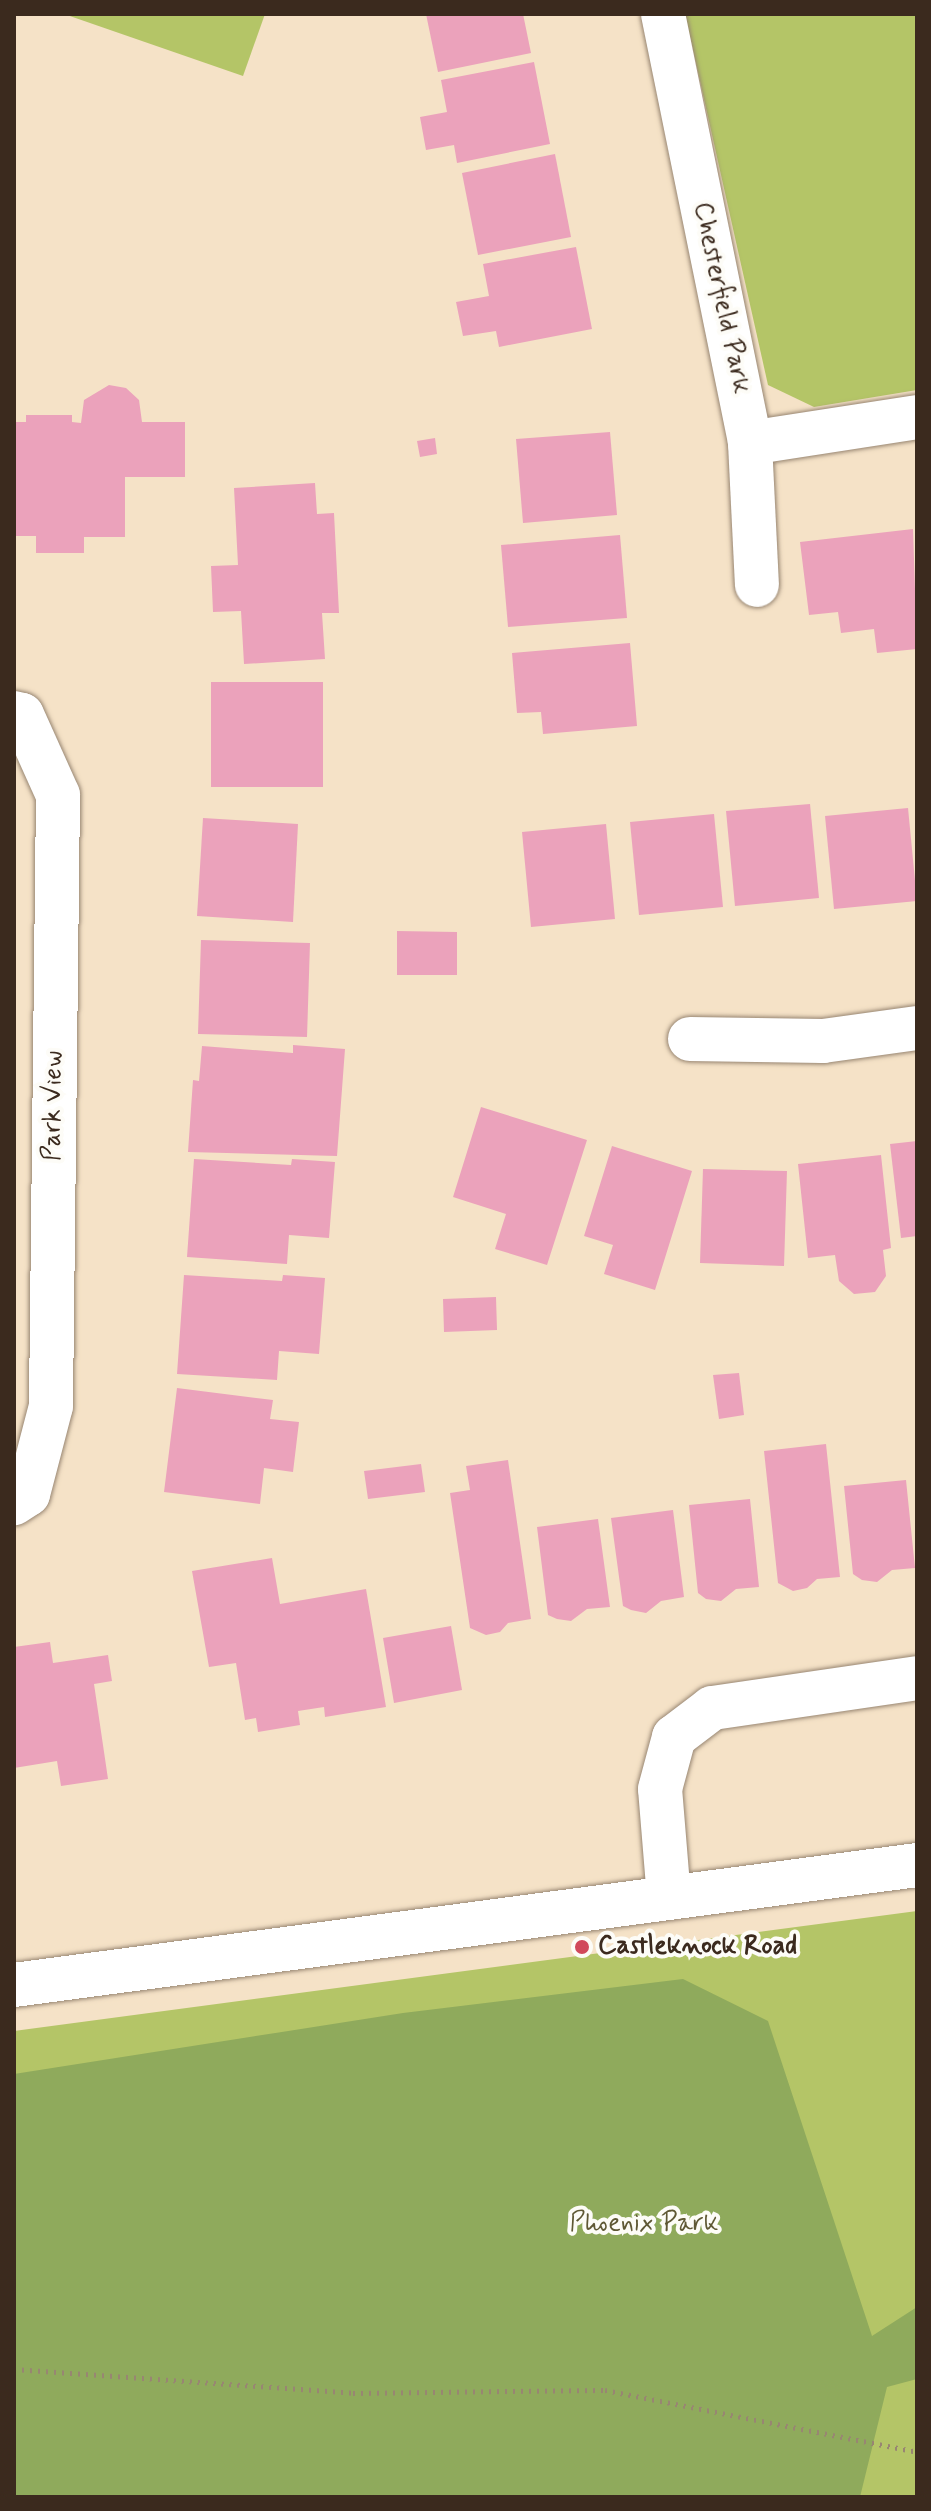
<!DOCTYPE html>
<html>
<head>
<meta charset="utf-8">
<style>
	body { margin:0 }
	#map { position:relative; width:931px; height:2511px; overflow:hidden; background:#f5e2c7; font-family:Mynerve,sans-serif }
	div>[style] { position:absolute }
	.green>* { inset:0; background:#b4c567 }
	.forest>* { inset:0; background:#8faa5c }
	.building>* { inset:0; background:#eba2bb }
	.path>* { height:5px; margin-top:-2.5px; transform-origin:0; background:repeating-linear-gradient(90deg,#988672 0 2px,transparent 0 8px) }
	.roads { filter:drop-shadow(0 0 2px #988672) drop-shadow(0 0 2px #988672) }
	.street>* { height:44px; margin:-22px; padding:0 22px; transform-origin:22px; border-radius:22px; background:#fff }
	.secondary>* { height:44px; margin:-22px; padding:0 22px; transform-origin:22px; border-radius:22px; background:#fff }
	.dots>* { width:22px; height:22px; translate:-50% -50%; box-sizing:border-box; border:4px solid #fdfcf7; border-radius:50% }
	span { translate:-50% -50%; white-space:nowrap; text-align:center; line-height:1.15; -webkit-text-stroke:8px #fdfcf7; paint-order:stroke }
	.street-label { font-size:26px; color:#3b2a1e }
	.poi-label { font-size:26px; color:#3b2a1e; font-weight:700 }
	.left { translate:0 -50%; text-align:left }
	.park-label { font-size:26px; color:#5f5834 }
	.frame { position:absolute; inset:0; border:16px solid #3b2a1e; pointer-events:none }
</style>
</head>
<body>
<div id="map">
	<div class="green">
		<i style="clip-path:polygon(64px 14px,265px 14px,243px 76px)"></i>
		<i style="clip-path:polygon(685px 14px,917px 14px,917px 390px,814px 407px,768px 385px)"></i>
		<i style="clip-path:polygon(917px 1911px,917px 2497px,14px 2497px,14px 2031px)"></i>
	</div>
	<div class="forest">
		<i style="clip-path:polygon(683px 1979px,768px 2021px,872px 2336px,917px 2307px,917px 2379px,887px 2387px,860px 2497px,14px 2497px,14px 2074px,403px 2013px)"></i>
	</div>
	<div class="building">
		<i style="clip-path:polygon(426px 14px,523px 14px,531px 53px,438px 72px)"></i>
		<i style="clip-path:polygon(534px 62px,550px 144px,457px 163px,454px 145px,426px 150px,420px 117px,447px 112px,441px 80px)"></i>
		<i style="clip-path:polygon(555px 154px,571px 237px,478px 255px,462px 173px)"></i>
		<i style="clip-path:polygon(576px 247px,592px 329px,499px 347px,496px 331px,463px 336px,456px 302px,489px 296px,483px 264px)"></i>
		<i style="clip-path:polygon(109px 385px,126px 388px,139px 400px,142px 422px,185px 422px,185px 477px,125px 477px,125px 537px,84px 537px,84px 553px,36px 553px,36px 536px,14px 536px,14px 422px,26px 422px,26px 415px,72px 415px,72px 422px,81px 423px,84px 400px)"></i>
		<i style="clip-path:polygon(610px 432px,617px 515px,523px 523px,516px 439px)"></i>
		<i style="clip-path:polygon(435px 438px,437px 454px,420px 457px,417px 441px)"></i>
		<i style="clip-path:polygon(315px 483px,317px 514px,334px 513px,339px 613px,322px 613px,325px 659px,244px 664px,241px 611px,213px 612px,211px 566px,238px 565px,234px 488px)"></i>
		<i style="clip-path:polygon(913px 529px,917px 649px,877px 653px,874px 629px,841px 633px,838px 612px,809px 615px,800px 542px)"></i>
		<i style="clip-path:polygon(620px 535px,627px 618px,508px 627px,501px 545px)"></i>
		<i style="clip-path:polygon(630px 643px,637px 726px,543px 734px,541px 712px,517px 713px,512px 653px)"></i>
		<i style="clip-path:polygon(211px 682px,323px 682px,323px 787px,211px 787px)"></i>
		<i style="clip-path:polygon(810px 804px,819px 898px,735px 906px,726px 811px)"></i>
		<i style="clip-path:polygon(908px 808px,917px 901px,834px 909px,825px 816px)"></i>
		<i style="clip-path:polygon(714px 814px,723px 907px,639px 915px,630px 822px)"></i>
		<i style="clip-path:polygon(203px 818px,298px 824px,293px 922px,197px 916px)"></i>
		<i style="clip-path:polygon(606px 824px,615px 919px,531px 927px,522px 832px)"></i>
		<i style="clip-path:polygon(397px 931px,457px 932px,457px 975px,397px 975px)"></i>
		<i style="clip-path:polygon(201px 940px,310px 943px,307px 1037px,198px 1034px)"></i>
		<i style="clip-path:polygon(293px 1045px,345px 1049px,337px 1156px,188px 1152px,193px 1080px,199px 1081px,202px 1046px,293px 1053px)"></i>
		<i style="clip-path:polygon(481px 1107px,587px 1140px,547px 1265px,495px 1249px,506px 1214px,453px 1197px)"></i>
		<i style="clip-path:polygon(917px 1141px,917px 1236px,901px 1238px,890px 1144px)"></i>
		<i style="clip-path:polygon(612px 1146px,692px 1171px,655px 1290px,604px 1274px,613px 1245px,584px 1236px)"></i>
		<i style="clip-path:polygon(881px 1155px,891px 1248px,883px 1250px,886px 1276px,875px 1292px,854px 1294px,839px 1281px,835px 1255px,808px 1258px,798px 1164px)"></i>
		<i style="clip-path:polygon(194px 1159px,291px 1165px,292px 1159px,335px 1162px,329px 1238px,289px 1235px,287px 1264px,187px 1257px)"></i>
		<i style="clip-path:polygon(703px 1169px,787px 1171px,784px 1266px,700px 1263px)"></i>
		<i style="clip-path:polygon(184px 1275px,282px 1281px,283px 1275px,325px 1278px,319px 1354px,279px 1351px,277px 1380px,177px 1374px)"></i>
		<i style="clip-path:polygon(496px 1297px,497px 1330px,444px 1332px,443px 1299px)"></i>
		<i style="clip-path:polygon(739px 1373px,744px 1415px,719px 1419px,713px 1375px)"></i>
		<i style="clip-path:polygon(177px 1388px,273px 1400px,270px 1419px,299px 1422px,293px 1472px,264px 1468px,260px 1504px,164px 1492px)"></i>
		<i style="clip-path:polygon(826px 1444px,840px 1577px,817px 1579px,807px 1588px,793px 1591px,778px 1583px,764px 1451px)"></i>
		<i style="clip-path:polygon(508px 1460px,531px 1619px,508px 1623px,500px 1632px,486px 1635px,470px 1628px,450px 1493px,470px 1490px,466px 1466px)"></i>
		<i style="clip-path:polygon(421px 1464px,425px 1492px,368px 1499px,364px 1471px)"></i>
		<i style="clip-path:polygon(906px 1480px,915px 1568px,892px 1570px,877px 1582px,862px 1580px,853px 1574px,844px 1486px)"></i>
		<i style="clip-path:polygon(750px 1499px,759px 1587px,736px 1589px,721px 1601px,706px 1599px,698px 1593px,689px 1505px)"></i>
		<i style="clip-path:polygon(673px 1510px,684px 1597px,661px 1601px,646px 1613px,631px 1610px,623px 1606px,611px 1518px)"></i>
		<i style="clip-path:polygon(598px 1519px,610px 1607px,587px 1609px,571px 1621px,557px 1619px,548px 1615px,537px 1527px)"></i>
		<i style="clip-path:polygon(272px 1558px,280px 1604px,366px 1589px,386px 1707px,325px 1717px,324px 1707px,298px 1711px,300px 1725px,258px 1732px,256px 1718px,245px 1720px,236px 1663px,209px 1667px,192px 1571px)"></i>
		<i style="clip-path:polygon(451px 1626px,462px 1690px,394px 1703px,383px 1638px)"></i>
		<i style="clip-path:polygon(50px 1642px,53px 1663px,108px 1655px,112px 1681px,94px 1684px,108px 1779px,61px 1786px,57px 1761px,14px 1768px,14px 1647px)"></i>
	</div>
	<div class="path">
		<i style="left:14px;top:2369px;width:340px;rotate:4deg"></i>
		<i style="left:353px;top:2393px;width:252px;rotate:-0.7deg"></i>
		<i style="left:605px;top:2390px;width:318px;rotate:11.2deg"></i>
	</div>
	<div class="roads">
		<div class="street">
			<i style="left:663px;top:14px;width:438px;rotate:78.5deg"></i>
			<i style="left:750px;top:443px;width:142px;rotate:87.2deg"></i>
			<i style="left:750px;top:443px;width:169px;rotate:-8.8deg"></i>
			<i style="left:14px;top:713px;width:8px;rotate:14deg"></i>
			<i style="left:22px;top:715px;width:88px;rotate:65.8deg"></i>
			<i style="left:58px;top:795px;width:611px;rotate:90.66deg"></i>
			<i style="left:51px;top:1406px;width:91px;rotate:104.6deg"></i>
			<i style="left:28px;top:1494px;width:17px;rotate:147deg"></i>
			<i style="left:690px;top:1039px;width:133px;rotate:0.9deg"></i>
			<i style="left:823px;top:1041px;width:95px;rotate:-7.9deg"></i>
			<i style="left:669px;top:1898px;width:109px;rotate:-94.7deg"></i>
			<i style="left:660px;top:1789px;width:54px;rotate:-74.9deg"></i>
			<i style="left:674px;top:1737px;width:48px;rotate:-37.3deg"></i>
			<i style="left:712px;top:1708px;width:207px;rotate:-8.3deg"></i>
		</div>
		<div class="secondary">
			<i style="left:14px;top:1985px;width:911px;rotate:-7.57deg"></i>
		</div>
	</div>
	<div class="dots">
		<i style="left:582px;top:1947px;background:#d1495b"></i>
	</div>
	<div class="street-label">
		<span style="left:721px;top:298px;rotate:78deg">Chesterfield Park</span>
		<span style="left:54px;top:1106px;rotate:-89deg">Park View</span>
	</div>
	<div class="poi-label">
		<span class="left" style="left:598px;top:1947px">Castleknock Road</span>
	</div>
	<div class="park-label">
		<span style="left:644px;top:2224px">Phoenix Park</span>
	</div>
	<div class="frame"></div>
</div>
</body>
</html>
